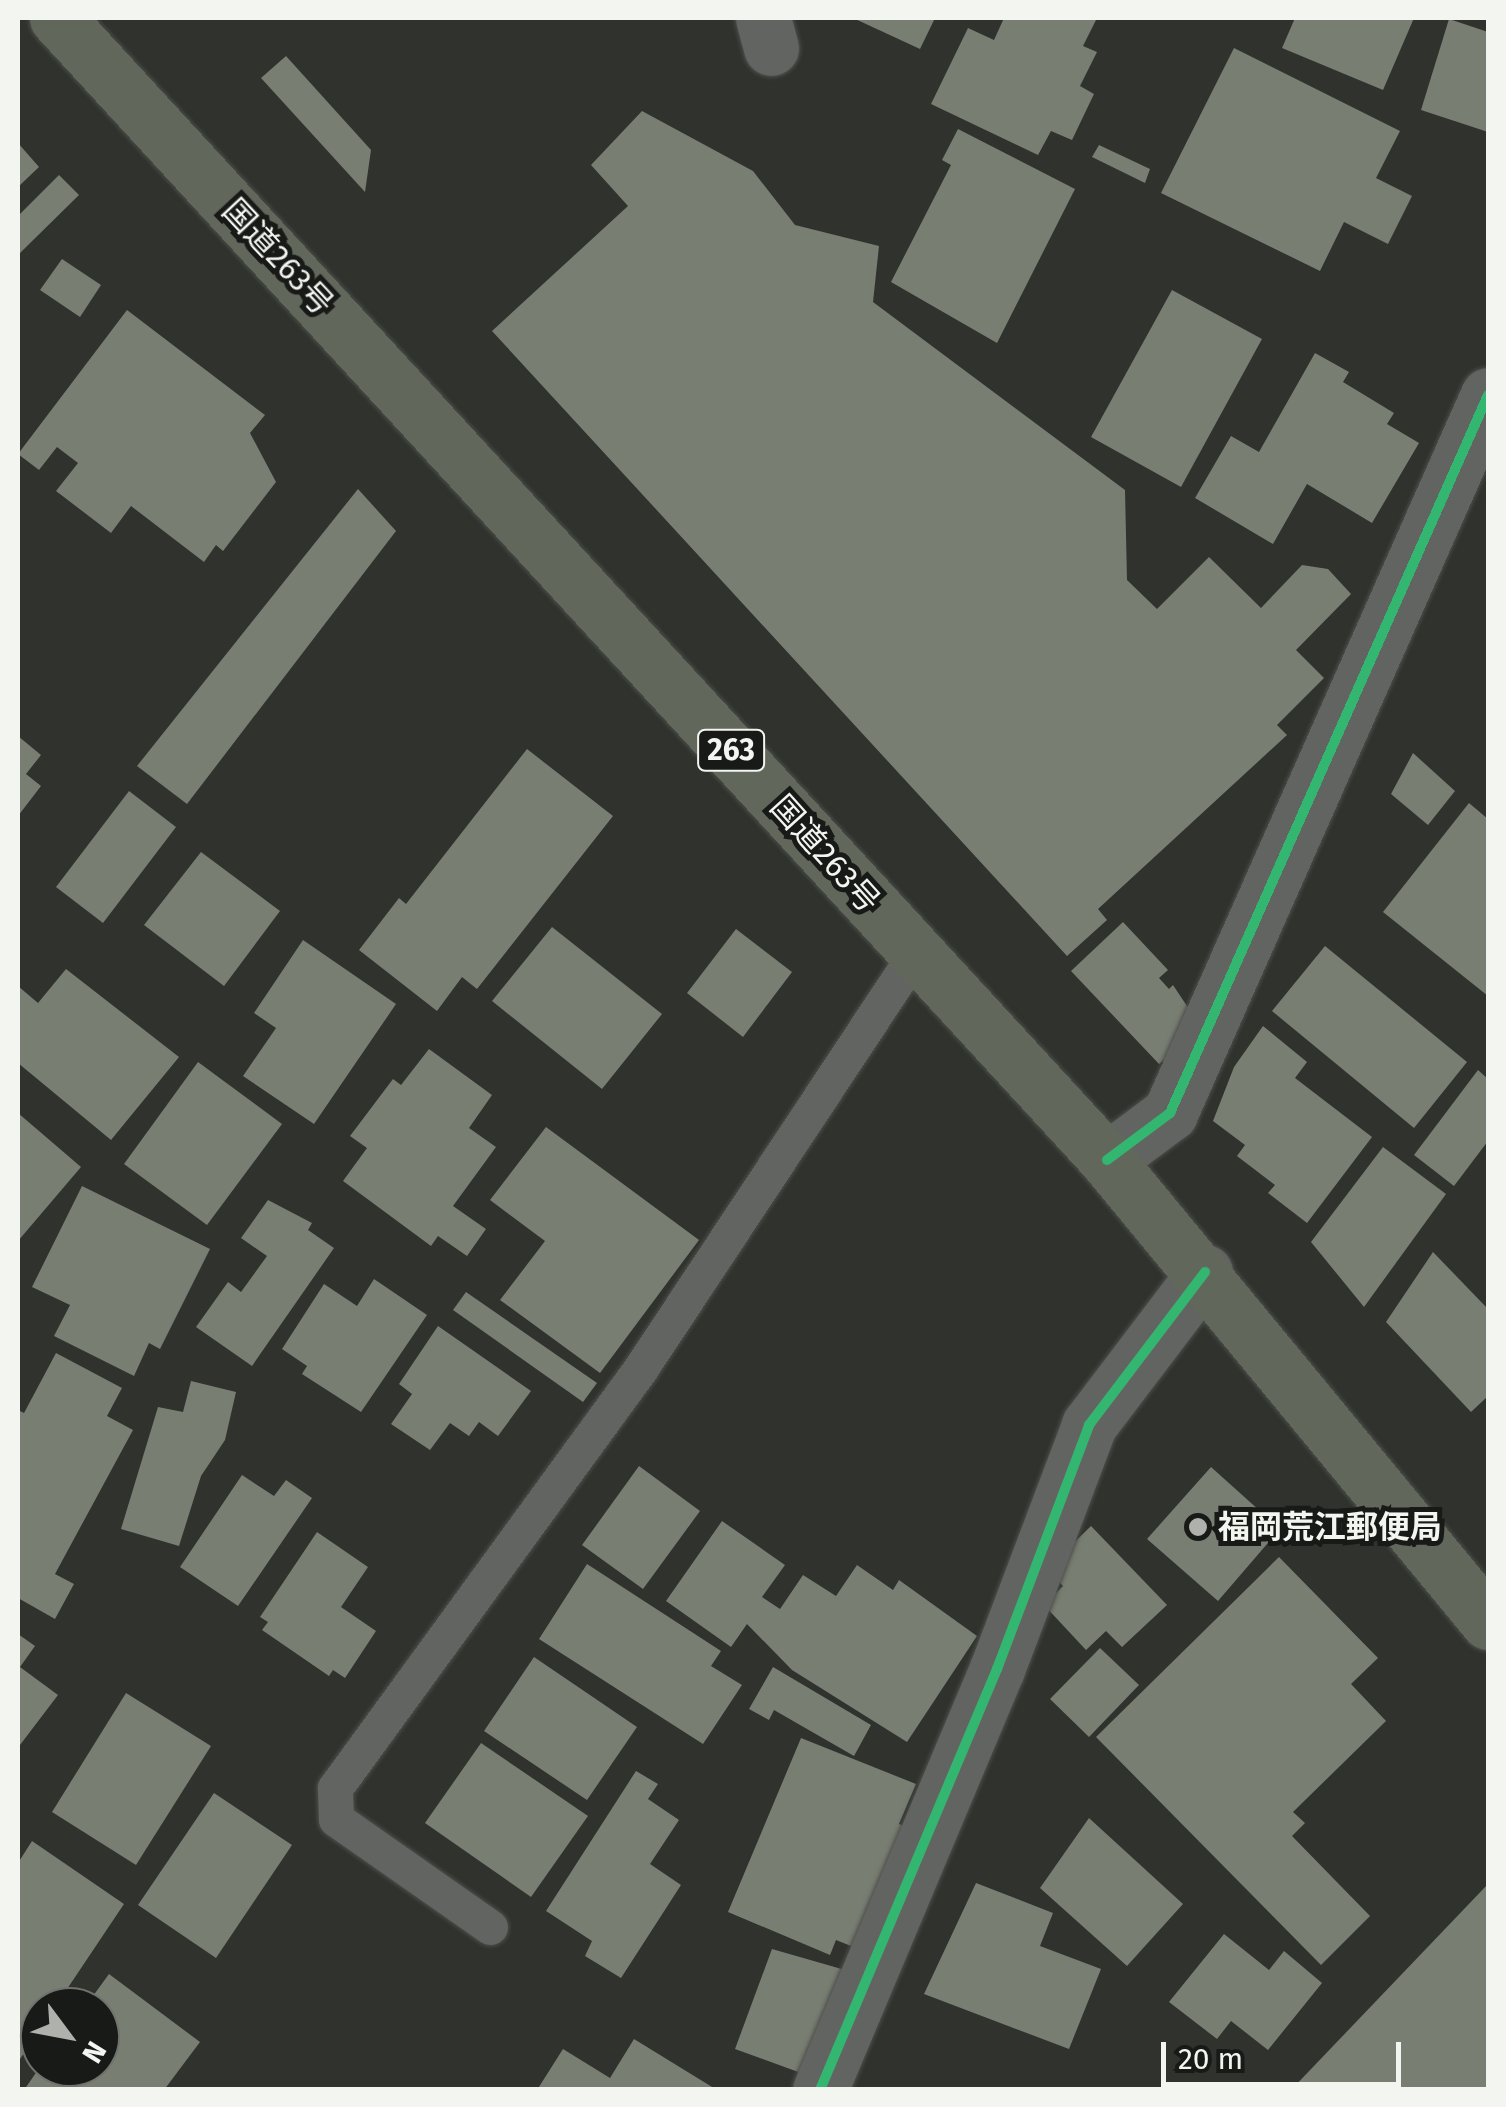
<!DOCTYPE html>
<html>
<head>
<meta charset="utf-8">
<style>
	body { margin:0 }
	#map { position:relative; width:1506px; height:2107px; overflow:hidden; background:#2f322d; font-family:"Fira Sans","Noto Sans JP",sans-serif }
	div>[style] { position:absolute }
	.building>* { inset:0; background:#797e73 }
	.roads { filter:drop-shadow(0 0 2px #4c4e4a) drop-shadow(0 0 2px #4c4e4a) }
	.service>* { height:35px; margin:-17.5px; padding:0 17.5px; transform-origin:17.5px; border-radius:17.5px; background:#626461 }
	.minor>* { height:55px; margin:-27.5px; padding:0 27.5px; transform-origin:27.5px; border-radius:27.5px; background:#626461 }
	.trunk>* { height:55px; margin:-27.5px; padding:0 27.5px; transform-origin:27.5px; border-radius:27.5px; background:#62675c }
	.cycleway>* { height:10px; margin:-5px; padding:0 5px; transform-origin:5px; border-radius:5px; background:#33b770 }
	.dots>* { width:28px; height:28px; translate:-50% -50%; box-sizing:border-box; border:5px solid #181a17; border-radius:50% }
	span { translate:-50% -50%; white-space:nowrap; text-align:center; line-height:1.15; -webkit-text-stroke:10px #181a17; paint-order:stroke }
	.shield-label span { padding:2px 8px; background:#181a17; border:2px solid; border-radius:8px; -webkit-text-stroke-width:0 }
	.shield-label { font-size:30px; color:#f3f5f1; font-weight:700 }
	.street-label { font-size:32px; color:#f3f5f1 }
	.poi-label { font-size:32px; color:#f3f5f1; font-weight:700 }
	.left { translate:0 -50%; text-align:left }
	.frame { position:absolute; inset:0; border:20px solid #f3f5f1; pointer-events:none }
	.north { position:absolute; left:20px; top:1987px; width:100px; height:100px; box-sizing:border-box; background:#181a17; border:2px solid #70726e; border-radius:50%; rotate:122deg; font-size:28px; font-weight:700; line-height:40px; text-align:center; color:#f3f5f1 }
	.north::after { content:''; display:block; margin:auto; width:35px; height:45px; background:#aeb1ac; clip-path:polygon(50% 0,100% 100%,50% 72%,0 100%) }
	.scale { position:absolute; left:1161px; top:2042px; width:240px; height:45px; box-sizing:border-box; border:5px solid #f3f5f1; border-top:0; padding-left:12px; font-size:30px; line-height:35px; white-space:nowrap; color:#f3f5f1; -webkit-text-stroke:8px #181a17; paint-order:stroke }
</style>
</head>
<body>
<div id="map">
	<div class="building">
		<i style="clip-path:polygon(853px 18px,935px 18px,920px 49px)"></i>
		<i style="clip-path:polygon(1004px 18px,1097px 18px,1083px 46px,1097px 52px,1080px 86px,1094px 94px,1072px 140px,1051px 131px,1038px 155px,931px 104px,968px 28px,994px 40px)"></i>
		<i style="clip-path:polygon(1295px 18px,1414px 18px,1383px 90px,1282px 48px)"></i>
		<i style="clip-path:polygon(1449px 19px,1488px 32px,1488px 132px,1421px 110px)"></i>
		<i style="clip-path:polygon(1234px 48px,1400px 131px,1376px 178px,1412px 196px,1388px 244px,1344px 222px,1320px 271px,1161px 193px)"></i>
		<i style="clip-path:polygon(286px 56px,371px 150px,365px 192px,261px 78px)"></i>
		<i style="clip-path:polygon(642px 111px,753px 171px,795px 225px,879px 246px,873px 302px,1125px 490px,1127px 580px,1157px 609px,1209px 557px,1261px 608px,1302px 565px,1328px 569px,1351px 594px,1296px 650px,1324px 678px,1277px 725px,1287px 735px,1098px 909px,1107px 920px,1067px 956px,492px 331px,628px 206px,591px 165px)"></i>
		<i style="clip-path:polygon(958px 129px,1075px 189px,997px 343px,891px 282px,951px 165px,942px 160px)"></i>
		<i style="clip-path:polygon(18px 143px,39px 167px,18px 187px)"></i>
		<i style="clip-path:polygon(1099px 145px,1150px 169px,1145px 183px,1092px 157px)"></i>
		<i style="clip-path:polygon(59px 175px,79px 195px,18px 255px,18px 216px)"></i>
		<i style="clip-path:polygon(62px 259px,101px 285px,80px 317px,40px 290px)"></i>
		<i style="clip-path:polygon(1172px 290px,1262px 339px,1181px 487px,1091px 437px)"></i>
		<i style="clip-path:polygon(127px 310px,265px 415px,250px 433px,276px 482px,223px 551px,216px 545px,204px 562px,131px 506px,111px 533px,56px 491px,78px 463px,57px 447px,39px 470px,18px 454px)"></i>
		<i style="clip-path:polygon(1315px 353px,1349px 372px,1343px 382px,1394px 413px,1387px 424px,1419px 443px,1372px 523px,1307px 484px,1273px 544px,1195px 498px,1231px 436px,1259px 452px)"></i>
		<i style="clip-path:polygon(358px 489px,396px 531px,187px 804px,137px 766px)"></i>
		<i style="clip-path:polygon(18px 736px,41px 755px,26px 774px,41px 786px,18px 816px)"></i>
		<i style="clip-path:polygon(527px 749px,613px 816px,477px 989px,462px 977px,437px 1011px,359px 950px,399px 898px,406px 904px)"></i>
		<i style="clip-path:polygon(1413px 753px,1455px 791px,1428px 825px,1391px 794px)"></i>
		<i style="clip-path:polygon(129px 791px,176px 827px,103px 923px,56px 887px)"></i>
		<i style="clip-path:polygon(1469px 803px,1488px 819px,1488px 996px,1383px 912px)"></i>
		<i style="clip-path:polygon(201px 852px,280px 911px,224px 986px,144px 925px)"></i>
		<i style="clip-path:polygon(1123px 922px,1168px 970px,1159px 978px,1169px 989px,1173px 985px,1193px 1015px,1181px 1045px,1159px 1064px,1071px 971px)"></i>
		<i style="clip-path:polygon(552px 927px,662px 1014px,602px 1089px,492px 1001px)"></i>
		<i style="clip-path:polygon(736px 929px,792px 972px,743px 1037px,687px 993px)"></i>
		<i style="clip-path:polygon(303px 940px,396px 1004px,314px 1124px,243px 1076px,276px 1028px,254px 1013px)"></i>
		<i style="clip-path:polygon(1325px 946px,1467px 1062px,1414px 1128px,1272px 1011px)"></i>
		<i style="clip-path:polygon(66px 969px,179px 1057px,111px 1140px,18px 1063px,18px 986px,38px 1003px)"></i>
		<i style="clip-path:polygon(1263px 1026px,1307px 1062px,1295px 1078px,1372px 1137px,1307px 1223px,1268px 1193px,1275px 1185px,1237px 1156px,1245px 1145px,1213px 1121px,1234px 1067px)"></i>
		<i style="clip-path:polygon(429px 1049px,492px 1095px,469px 1128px,496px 1147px,453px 1206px,486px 1229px,467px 1256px,438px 1236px,431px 1246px,343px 1181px,367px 1148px,350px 1136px,393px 1079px,401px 1085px)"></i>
		<i style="clip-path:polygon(198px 1062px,282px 1124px,207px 1225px,124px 1164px)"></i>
		<i style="clip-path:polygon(1478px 1070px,1488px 1079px,1488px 1141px,1454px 1186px,1414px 1155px)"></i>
		<i style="clip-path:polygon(18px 1113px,81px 1167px,18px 1241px)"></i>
		<i style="clip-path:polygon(546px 1127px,699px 1240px,600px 1373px,500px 1300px,545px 1241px,490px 1200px)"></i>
		<i style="clip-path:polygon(1383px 1147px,1446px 1194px,1364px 1307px,1311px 1242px)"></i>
		<i style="clip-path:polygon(82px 1186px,210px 1249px,160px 1349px,149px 1343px,134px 1376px,54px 1336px,70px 1305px,32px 1287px)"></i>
		<i style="clip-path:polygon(268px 1200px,312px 1223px,308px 1230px,334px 1248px,252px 1366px,196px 1327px,228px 1282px,241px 1292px,267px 1256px,241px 1238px)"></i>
		<i style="clip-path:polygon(1433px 1252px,1488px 1309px,1488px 1396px,1471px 1412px,1386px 1322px)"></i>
		<i style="clip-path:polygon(374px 1279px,427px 1315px,361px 1412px,302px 1374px,307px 1366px,282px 1349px,324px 1284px,357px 1306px)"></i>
		<i style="clip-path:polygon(466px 1292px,597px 1383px,583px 1402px,453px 1310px)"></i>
		<i style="clip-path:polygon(438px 1326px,531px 1391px,498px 1436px,479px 1422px,469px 1436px,450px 1423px,430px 1450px,391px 1424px,412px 1394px,399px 1384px)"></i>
		<i style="clip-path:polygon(56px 1353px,122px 1388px,107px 1416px,133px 1430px,55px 1574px,74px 1584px,55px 1619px,18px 1598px,18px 1410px,24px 1413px)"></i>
		<i style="clip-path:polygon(191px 1381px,236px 1392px,225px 1440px,201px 1476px,179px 1546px,121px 1529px,158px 1407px,183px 1412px)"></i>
		<i style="clip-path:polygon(639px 1466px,700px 1511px,643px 1589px,582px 1545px)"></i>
		<i style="clip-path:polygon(1211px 1467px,1280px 1529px,1218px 1601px,1147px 1539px)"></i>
		<i style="clip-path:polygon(242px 1475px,274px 1496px,286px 1480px,312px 1498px,238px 1606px,180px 1567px)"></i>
		<i style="clip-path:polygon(722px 1521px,785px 1565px,762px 1597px,780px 1609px,803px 1575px,836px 1596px,857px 1565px,893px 1590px,899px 1580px,977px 1636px,907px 1742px,792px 1670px,747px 1624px,731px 1647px,666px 1601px)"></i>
		<i style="clip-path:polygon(1091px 1526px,1167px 1605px,1122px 1647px,1106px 1631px,1086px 1650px,1044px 1605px,1063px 1586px,1047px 1569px)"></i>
		<i style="clip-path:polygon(317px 1532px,368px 1567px,341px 1607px,376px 1631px,345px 1678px,333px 1670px,329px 1676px,262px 1630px,268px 1622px,260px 1617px)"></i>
		<i style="clip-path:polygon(1279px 1557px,1378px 1658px,1351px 1684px,1386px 1721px,1293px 1812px,1305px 1823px,1292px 1836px,1370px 1916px,1321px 1965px,1096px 1737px)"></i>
		<i style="clip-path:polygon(587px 1564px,721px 1651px,711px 1666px,742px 1685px,703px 1744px,539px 1639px)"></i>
		<i style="clip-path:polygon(18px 1634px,35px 1646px,20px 1667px,58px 1695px,20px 1745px)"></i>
		<i style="clip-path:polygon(1100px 1648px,1139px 1685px,1089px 1737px,1050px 1699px)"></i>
		<i style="clip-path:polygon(534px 1657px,637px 1727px,587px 1800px,484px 1731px)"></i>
		<i style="clip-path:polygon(773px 1667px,871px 1725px,854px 1756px,774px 1710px,769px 1720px,749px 1709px)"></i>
		<i style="clip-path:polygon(126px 1693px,211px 1746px,136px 1865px,52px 1812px)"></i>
		<i style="clip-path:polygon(801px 1738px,916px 1784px,899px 1824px,911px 1829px,861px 1950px,836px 1940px,830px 1955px,728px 1912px)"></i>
		<i style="clip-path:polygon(481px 1743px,588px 1816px,531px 1897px,425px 1823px)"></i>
		<i style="clip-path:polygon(636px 1771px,658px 1784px,648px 1799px,679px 1820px,650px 1864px,681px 1885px,621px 1978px,585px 1956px,592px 1941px,546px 1911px)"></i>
		<i style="clip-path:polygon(214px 1793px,292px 1845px,216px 1958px,138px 1905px)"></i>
		<i style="clip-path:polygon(1089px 1818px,1183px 1904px,1127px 1966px,1040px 1888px)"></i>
		<i style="clip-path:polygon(32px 1841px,124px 1904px,55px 2007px,40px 2007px,40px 2029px,18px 2062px,18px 1863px)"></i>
		<i style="clip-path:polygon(976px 1883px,1053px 1913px,1040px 1946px,1101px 1969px,1069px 2049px,924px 1994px)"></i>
		<i style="clip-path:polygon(1488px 1884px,1488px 2090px,1291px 2090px)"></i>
		<i style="clip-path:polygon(1224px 1934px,1269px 1970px,1284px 1951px,1322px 1983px,1268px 2050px,1231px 2021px,1217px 2039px,1169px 2002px)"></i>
		<i style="clip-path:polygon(772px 1949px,852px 1972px,812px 2077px,735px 2049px)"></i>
		<i style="clip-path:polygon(109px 1974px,200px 2042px,164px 2090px,24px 2090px,40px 2067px,100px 2067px,100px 2007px,85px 2007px)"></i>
		<i style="clip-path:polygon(634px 2039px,717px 2090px,537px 2090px,563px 2049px,610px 2078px)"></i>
	</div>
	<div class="roads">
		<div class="service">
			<i style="left:490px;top:1927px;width:188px;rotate:-145deg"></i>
			<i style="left:336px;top:1819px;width:31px;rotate:-92deg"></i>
			<i style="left:335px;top:1788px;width:520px;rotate:-53.92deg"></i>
			<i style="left:641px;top:1368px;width:498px;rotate:-56.5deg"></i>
		</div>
		<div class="minor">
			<i style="left:763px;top:18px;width:31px;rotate:75deg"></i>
			<i style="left:1107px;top:1160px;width:79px;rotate:-36.7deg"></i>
			<i style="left:1170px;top:1113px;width:785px;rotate:-66.11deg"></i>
			<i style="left:820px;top:2090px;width:457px;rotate:-67.2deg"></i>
			<i style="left:997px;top:1669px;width:261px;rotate:-69.3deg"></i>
			<i style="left:1089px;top:1425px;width:192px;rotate:-52.8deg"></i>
		</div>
		<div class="trunk">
			<i style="left:57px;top:18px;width:1551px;rotate:47.4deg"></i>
			<i style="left:1107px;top:1160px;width:599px;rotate:50.49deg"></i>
		</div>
	</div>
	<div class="cycleway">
		<i style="left:1107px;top:1160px;width:79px;rotate:-36.7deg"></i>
		<i style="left:1170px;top:1113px;width:785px;rotate:-66.11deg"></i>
		<i style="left:820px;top:2090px;width:457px;rotate:-67.2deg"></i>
		<i style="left:997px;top:1669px;width:261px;rotate:-69.3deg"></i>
		<i style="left:1089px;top:1425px;width:192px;rotate:-52.8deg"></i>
	</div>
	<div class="dots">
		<i style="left:1198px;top:1527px;background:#aeb1ac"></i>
	</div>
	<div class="shield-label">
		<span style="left:731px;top:750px">263</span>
	</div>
	<div class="street-label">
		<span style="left:278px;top:257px;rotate:47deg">国道263号</span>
		<span style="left:825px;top:854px;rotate:48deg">国道263号</span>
	</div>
	<div class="poi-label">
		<span class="left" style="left:1218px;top:1527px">福岡荒江郵便局</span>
	</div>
	<div class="frame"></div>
	<div class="north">N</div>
	<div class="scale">20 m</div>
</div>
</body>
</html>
